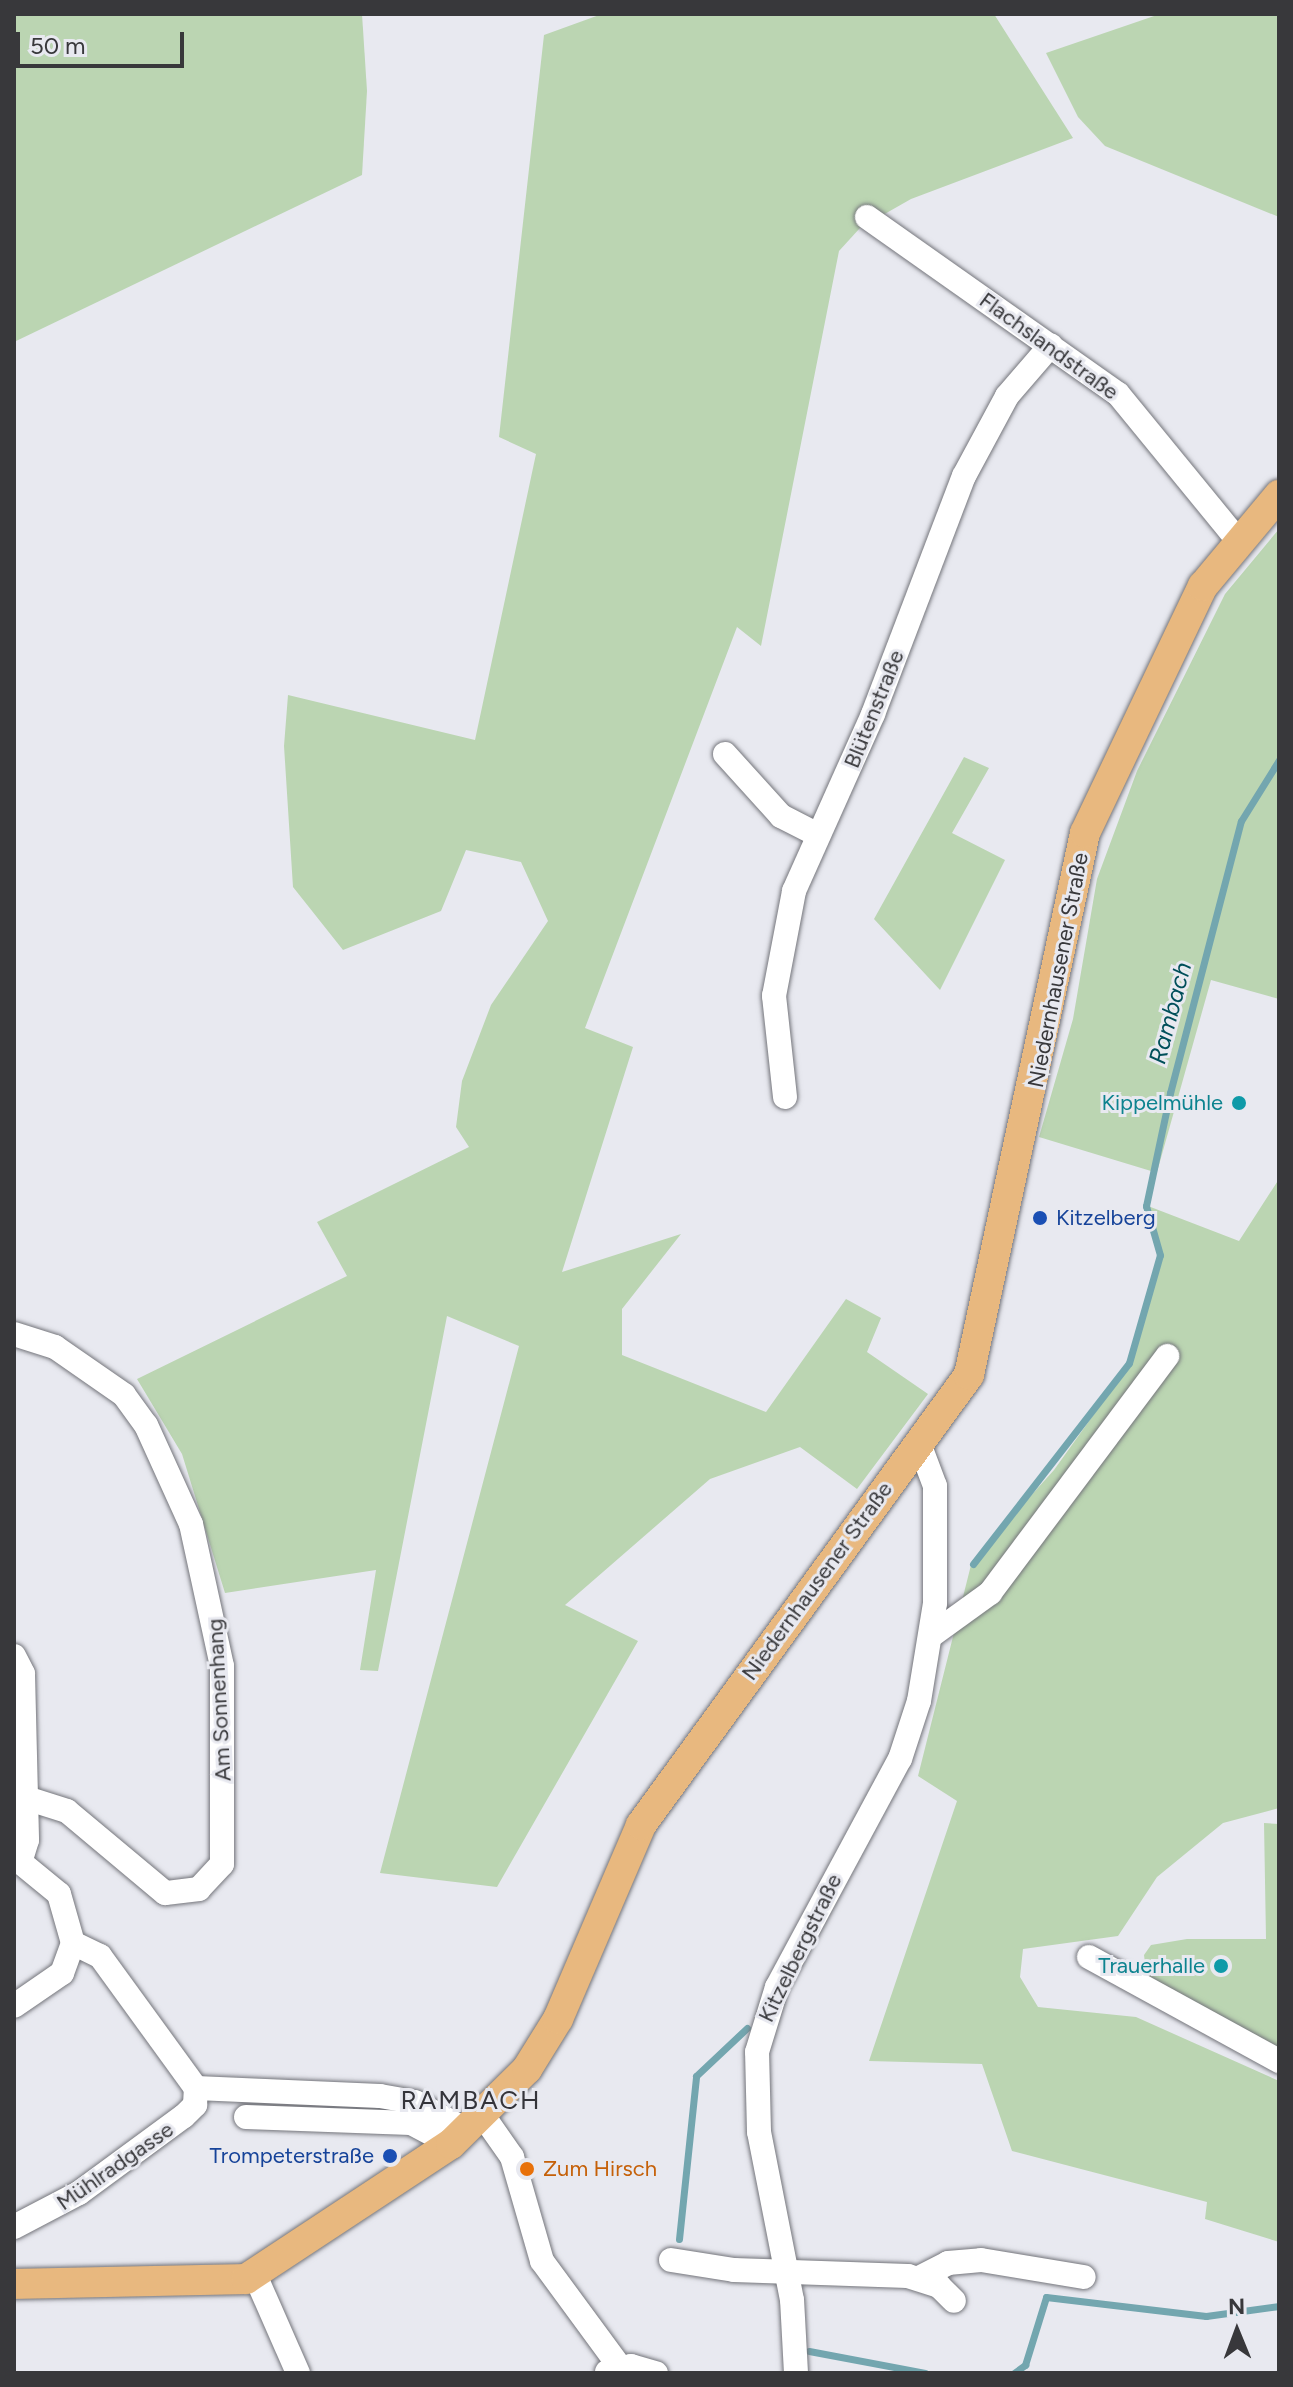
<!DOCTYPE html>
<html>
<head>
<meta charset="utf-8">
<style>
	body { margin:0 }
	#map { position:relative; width:1293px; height:2387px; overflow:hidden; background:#e8e9f0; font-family:Figtree,sans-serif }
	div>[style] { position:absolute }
	.green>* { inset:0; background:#bbd5b2 }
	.stream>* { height:7px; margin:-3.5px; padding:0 3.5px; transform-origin:3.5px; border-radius:3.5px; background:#73a6af }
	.roads { filter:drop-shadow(0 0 2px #74757b) drop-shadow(0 0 2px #74757b) }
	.minor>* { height:24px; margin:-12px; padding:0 12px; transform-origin:12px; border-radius:12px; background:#fff }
	.major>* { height:30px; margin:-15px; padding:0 15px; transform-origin:15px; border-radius:15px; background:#e8b87f }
	.dots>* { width:22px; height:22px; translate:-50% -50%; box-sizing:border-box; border:4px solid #e8e9f0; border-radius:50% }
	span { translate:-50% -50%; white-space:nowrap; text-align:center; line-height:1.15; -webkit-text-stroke:6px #e8e9f0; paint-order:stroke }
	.street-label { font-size:22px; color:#38383b }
	.culture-label { font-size:22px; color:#0d838f }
	.right { translate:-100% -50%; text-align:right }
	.transit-label { font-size:22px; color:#164399 }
	.left { translate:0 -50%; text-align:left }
	.food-label { font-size:22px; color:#c56008 }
	.water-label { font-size:24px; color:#004f5a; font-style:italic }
	.quarter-label { font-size:26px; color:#34343a; letter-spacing:2px }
	.frame { position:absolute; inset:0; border:16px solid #38383b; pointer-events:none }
	.north { position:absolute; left:1197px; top:2291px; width:80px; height:80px; -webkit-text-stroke:6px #e8e9f0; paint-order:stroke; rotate:359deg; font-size:22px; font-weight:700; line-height:32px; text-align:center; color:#38383b }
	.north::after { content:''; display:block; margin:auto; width:28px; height:36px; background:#38383b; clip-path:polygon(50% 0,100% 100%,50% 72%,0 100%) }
	.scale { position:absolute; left:16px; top:32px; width:168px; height:36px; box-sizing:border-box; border:4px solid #38383b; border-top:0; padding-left:10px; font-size:24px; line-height:28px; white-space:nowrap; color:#38383b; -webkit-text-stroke:6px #e8e9f0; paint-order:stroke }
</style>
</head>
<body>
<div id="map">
	<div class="green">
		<i style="clip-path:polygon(14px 14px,362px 14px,367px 91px,362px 175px,14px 342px)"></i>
		<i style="clip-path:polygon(602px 14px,994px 14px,1073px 138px,911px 199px,860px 228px,839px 251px,761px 646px,737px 627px,585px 1028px,633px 1047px,562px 1272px,681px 1234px,622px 1309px,622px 1355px,766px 1412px,846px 1299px,881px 1318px,867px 1352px,928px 1394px,857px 1489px,800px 1447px,710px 1479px,565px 1605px,638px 1641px,497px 1887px,380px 1873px,519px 1346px,447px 1316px,378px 1671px,360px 1670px,376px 1570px,225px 1593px,182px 1454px,137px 1379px,347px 1276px,317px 1222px,469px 1147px,456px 1127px,462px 1081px,491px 1005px,548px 921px,521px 862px,466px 850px,441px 911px,343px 950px,293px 887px,284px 746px,288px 695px,475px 740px,536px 454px,499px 437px,544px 35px)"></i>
		<i style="clip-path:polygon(1160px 14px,1279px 14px,1279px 217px,1105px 146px,1078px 117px,1046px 53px)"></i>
		<i style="clip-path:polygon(1279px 529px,1279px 999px,1211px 980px,1157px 1172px,1151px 1171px,1039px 1137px,1073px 1019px,1097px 879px,1137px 771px,1225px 594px)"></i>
		<i style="clip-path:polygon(964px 757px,989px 768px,952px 833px,1005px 860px,940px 990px,874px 919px)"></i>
		<i style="clip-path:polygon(1279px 1179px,1279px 1808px,1223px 1823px,1157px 1877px,1118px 1936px,1023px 1949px,1020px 1977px,1038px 2007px,1136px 2017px,1279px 2081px,1279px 2242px,1205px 2219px,1207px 2202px,1012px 2151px,982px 2064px,869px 2061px,957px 1801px,918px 1776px,972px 1561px,1054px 1470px,1130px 1364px,1162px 1254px,1148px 1206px,1239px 1241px)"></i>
		<i style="clip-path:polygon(1264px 1823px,1279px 1824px,1279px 2051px,1147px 1979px,1144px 1955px,1151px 1945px,1187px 1939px,1266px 1939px)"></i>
	</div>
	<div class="stream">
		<i style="left:973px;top:1564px;width:254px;rotate:-52.2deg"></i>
		<i style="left:1129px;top:1363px;width:112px;rotate:-74deg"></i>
		<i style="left:1160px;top:1255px;width:51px;rotate:-105.9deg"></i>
		<i style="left:1146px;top:1206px;width:116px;rotate:-78deg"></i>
		<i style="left:1170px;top:1093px;width:281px;rotate:-75.4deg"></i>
		<i style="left:1241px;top:821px;width:72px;rotate:-58.1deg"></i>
		<i style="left:679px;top:2239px;width:164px;rotate:-84deg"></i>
		<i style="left:696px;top:2076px;width:70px;rotate:-43.3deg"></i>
		<i style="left:809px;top:2351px;width:118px;rotate:10.7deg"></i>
		<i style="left:1014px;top:2373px;width:14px;rotate:-36deg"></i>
		<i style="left:1025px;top:2365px;width:71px;rotate:-72.8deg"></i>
		<i style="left:1046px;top:2297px;width:161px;rotate:6.8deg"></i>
		<i style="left:1206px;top:2316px;width:74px;rotate:-7.8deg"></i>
	</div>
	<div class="roads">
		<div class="minor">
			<i style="left:867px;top:217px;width:307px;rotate:35.2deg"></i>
			<i style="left:1118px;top:394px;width:186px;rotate:50.7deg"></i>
			<i style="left:725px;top:754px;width:84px;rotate:47.9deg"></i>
			<i style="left:781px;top:816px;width:42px;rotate:27.2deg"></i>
			<i style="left:785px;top:1097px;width:102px;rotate:-96.2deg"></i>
			<i style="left:774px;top:996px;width:107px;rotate:-79.2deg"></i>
			<i style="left:794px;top:891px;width:194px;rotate:-65.9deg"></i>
			<i style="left:873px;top:714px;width:255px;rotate:-69.1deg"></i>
			<i style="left:964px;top:476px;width:91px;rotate:-61.7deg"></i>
			<i style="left:1007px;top:396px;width:67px;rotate:-49.2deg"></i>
			<i style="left:14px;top:1334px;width:43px;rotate:17.6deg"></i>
			<i style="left:55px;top:1347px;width:84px;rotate:34.8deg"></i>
			<i style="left:124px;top:1395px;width:37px;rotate:54deg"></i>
			<i style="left:146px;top:1425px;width:109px;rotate:65.6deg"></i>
			<i style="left:191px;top:1524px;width:145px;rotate:77.7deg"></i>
			<i style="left:222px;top:1666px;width:198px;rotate:90deg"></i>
			<i style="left:222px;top:1864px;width:34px;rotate:133deg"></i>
			<i style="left:199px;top:1889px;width:34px;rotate:173deg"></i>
			<i style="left:165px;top:1893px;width:128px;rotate:-140.1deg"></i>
			<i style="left:67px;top:1811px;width:43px;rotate:-162.4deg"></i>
			<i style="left:932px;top:1635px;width:72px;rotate:-35.9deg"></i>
			<i style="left:990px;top:1593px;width:296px;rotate:-53.2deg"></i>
			<i style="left:14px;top:1656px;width:20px;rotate:63deg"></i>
			<i style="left:23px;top:1674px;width:166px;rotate:88.6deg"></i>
			<i style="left:27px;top:1840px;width:21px;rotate:107deg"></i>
			<i style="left:14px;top:1857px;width:58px;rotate:39.4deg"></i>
			<i style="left:59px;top:1894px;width:51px;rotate:74.1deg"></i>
			<i style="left:73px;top:1943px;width:32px;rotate:110deg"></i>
			<i style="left:62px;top:1973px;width:58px;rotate:145.5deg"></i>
			<i style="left:73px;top:1943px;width:30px;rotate:26deg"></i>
			<i style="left:100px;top:1956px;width:163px;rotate:54deg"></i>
			<i style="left:196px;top:2088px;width:184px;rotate:2.5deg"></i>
			<i style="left:380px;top:2096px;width:36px;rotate:10deg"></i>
			<i style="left:415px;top:2102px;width:60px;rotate:28.7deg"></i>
			<i style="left:1089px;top:1957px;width:217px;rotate:28.7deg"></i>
			<i style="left:246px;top:2117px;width:165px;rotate:2.1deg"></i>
			<i style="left:411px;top:2123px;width:45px;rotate:27.7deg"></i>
			<i style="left:484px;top:2117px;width:49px;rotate:55deg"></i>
			<i style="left:512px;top:2157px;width:108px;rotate:73.9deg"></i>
			<i style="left:542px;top:2261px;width:132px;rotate:53.7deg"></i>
			<i style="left:14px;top:2227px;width:73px;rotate:-27.6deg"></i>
			<i style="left:79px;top:2193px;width:130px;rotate:-36.3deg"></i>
			<i style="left:184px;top:2116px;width:16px;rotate:-45deg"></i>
			<i style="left:195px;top:2105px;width:17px;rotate:-87deg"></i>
			<i style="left:671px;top:2260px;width:64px;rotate:9deg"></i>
			<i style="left:734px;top:2270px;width:174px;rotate:2deg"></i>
			<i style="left:908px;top:2276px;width:33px;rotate:18deg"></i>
			<i style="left:939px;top:2286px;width:21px;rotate:45deg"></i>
			<i style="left:255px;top:2275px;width:107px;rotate:66.3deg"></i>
			<i style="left:919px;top:2278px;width:33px;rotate:-27deg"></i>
			<i style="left:948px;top:2263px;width:33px;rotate:-5deg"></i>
			<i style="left:981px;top:2260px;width:104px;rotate:9.4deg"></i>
			<i style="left:607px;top:2372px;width:25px;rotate:-14deg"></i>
			<i style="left:631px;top:2366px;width:26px;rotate:16deg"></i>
			<i style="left:796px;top:2373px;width:73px;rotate:-93.1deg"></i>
			<i style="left:792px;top:2300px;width:171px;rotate:-101.1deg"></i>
			<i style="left:759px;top:2132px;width:80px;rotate:-91.4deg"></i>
			<i style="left:757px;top:2052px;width:68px;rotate:-72.9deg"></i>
			<i style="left:777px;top:1987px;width:259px;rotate:-61.7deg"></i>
			<i style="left:900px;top:1759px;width:61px;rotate:-71.9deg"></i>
			<i style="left:919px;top:1701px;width:99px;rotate:-80.7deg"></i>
			<i style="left:935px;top:1603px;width:117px;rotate:-90deg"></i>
			<i style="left:935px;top:1486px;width:43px;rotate:-110.6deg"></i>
		</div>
		<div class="major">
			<i style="left:14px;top:2284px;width:232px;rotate:-1.2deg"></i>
			<i style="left:246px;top:2279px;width:245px;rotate:-33.4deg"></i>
			<i style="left:451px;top:2144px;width:107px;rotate:-44.6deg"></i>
			<i style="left:527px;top:2069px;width:59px;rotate:-58.2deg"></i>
			<i style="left:558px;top:2019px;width:211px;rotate:-66.8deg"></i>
			<i style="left:641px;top:1825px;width:557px;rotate:-53.91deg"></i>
			<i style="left:969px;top:1375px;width:554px;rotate:-77.92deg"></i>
			<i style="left:1085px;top:833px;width:274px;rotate:-64.5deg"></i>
			<i style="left:1203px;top:586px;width:119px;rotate:-50.1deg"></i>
		</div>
	</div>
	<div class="dots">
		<i style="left:1239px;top:1103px;background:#0f9aa8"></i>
		<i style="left:1040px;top:1218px;background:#1a4fb4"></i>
		<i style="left:1221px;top:1966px;background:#0f9aa8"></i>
		<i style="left:390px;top:2156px;background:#1a4fb4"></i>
		<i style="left:527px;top:2169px;background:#e8710a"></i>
	</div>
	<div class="street-label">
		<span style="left:1049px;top:346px;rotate:36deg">Flachslandstraße</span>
		<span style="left:874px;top:709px;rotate:-68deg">Blütenstraße</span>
		<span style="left:1058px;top:970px;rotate:-79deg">Niedernhausener Straße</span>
		<span style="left:817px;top:1581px;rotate:-54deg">Niedernhausener Straße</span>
		<span style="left:219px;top:1700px;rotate:-93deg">Am Sonnenhang</span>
		<span style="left:800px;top:1948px;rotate:-64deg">Kitzelbergstraße</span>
		<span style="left:115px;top:2166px;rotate:-35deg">Mühlradgasse</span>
	</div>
	<div class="culture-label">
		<span class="right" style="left:1223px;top:1103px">Kippelmühle</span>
		<span class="right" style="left:1205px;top:1966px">Trauerhalle</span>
	</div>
	<div class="transit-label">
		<span class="left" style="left:1056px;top:1218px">Kitzelberg</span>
		<span class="right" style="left:374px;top:2156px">Trompeterstraße</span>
	</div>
	<div class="food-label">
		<span class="left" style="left:543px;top:2169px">Zum Hirsch</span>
	</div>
	<div class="water-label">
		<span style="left:1170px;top:1013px;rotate:-75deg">Rambach</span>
	</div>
	<div class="quarter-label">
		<span style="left:471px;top:2101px">RAMBACH</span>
	</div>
	<div class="frame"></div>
	<div class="north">N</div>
	<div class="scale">50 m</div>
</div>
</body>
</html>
